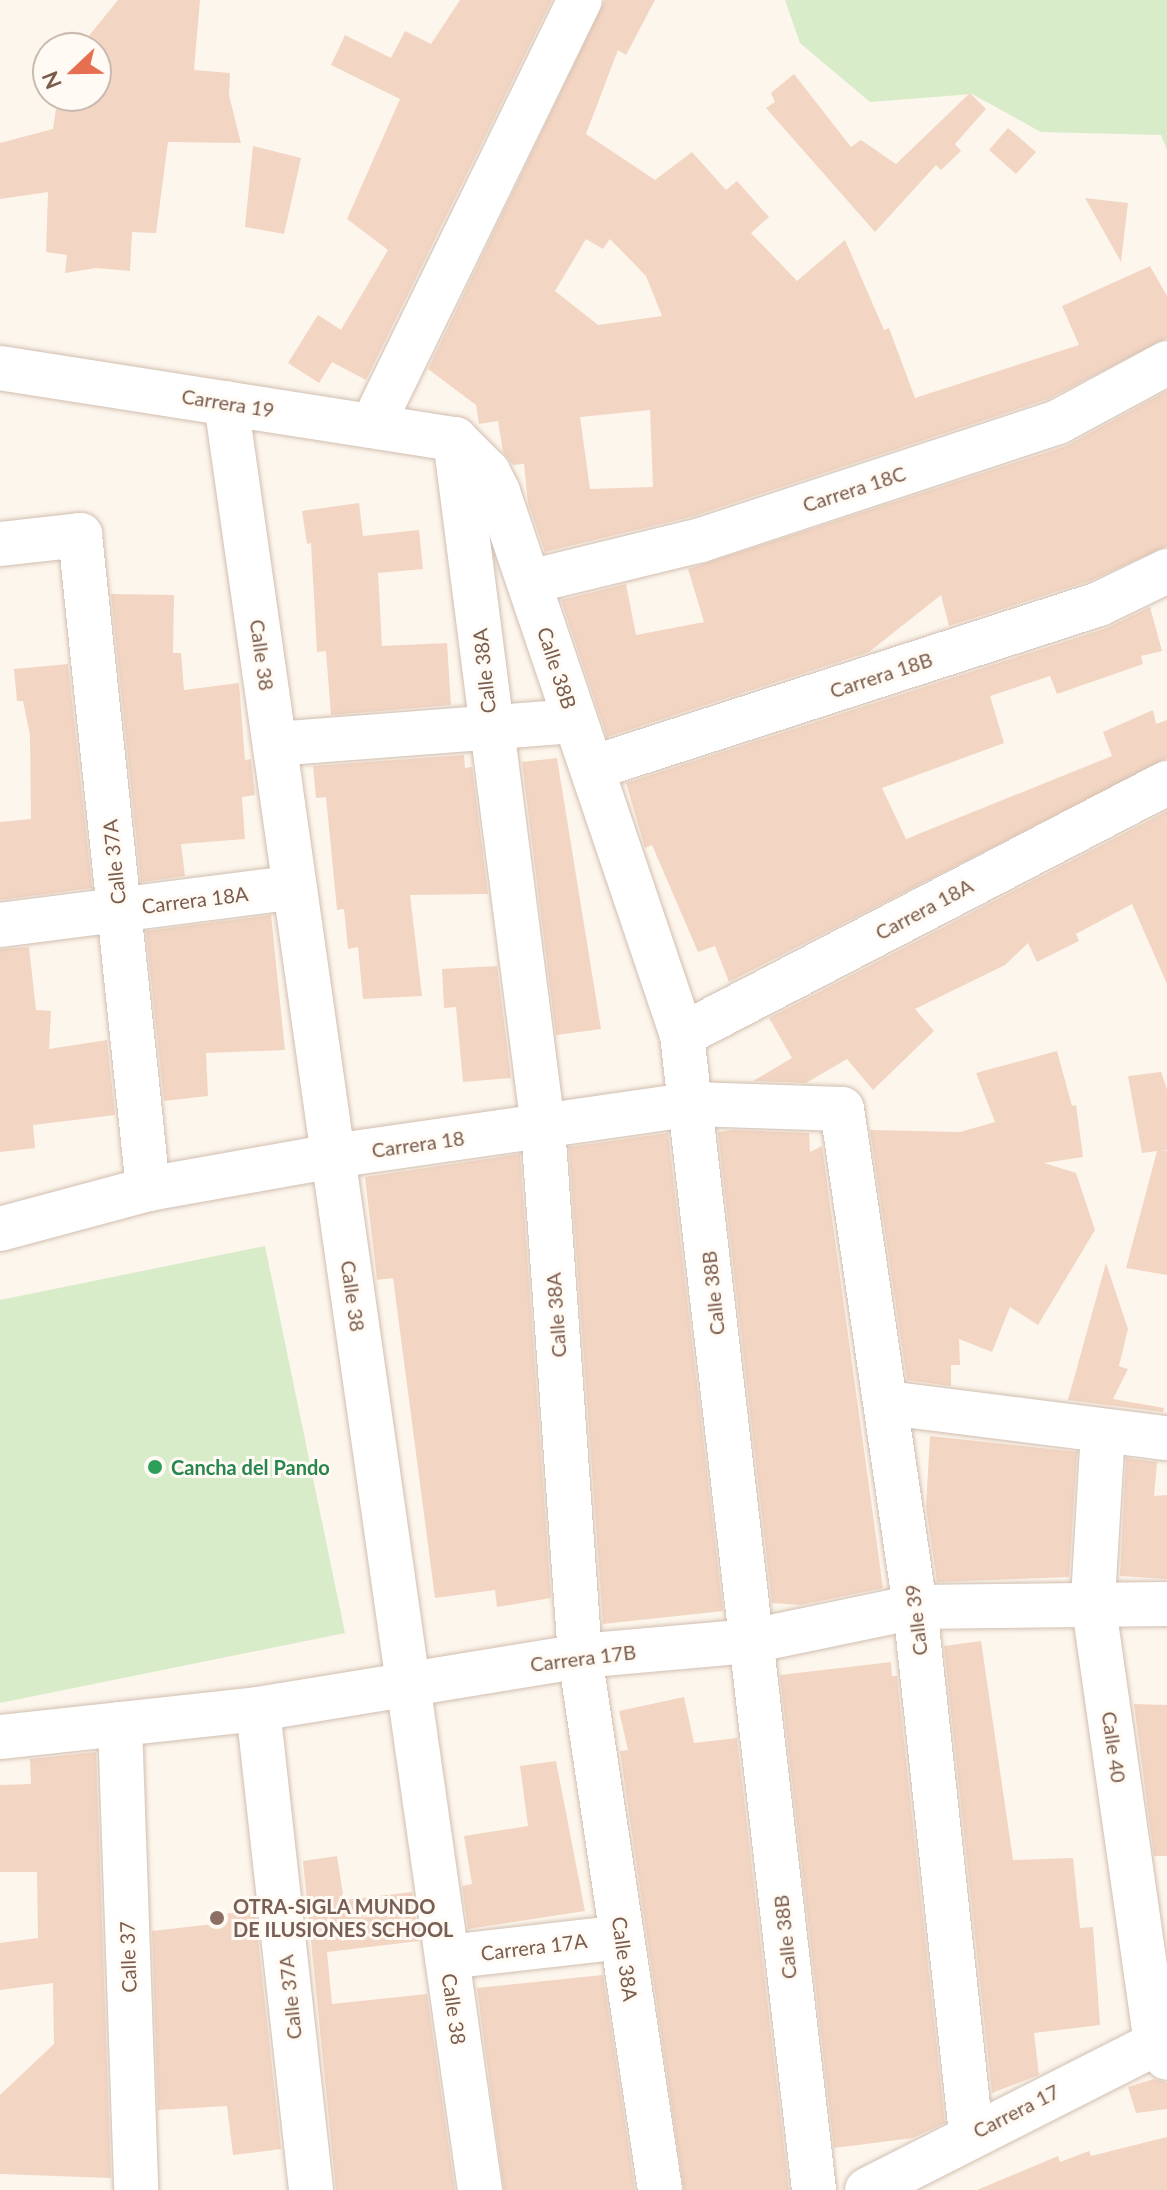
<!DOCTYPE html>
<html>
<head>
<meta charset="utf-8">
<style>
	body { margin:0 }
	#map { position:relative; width:1167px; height:2190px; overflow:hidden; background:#fdf6ec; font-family:Lato,sans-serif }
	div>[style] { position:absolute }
	.green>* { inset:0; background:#d8ecc9 }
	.building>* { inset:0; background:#f3d5c3 }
	.roads { filter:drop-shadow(0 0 2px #d1beb0) drop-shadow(0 0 2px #d1beb0) }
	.minor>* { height:44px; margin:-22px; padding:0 22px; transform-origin:22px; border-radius:22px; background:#fff }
	.dots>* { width:22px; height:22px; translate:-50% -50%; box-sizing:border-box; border:4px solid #fffaf3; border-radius:50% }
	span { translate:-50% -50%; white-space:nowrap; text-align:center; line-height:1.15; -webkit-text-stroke:6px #fffaf3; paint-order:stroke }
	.street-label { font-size:20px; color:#7a5c4d }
	.leisure-label { font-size:20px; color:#27864d; font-weight:700 }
	.left { translate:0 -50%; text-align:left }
	.education-label { font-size:20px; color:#785e54; font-weight:700 }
	.north { position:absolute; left:32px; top:32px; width:80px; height:80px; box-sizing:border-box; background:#fffaf3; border:2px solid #cabbb1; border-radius:50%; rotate:248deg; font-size:22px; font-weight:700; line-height:32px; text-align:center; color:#7a5c4d }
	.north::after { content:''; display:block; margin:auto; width:28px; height:36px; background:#e76f51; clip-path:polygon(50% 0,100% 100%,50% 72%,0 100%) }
</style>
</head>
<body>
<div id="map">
	<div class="green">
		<i style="clip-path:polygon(785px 0,1167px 0,1167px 150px,1161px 135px,1041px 132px,972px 94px,870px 102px,800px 43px)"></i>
		<i style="clip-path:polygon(265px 1246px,345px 1633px,0 1703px,0 1300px)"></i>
	</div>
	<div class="building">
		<i style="clip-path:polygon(118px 0,200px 0,194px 70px,230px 73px,229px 95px,241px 143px,168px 142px,156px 233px,132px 232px,130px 271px,96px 268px,65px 273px,67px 255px,46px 252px,48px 192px,0 199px,0 143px,53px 129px,58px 96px,96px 96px,96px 48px,79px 48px)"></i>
		<i style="clip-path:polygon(460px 0,552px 0,366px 380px,332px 362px,319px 383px,288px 363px,318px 315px,341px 330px,388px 250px,347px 219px,400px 99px,331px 65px,345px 35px,391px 58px,405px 31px,431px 44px)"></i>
		<i style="clip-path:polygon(evenodd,605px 0,655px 0,626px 55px,618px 50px,586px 134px,655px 180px,692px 152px,726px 190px,737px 181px,769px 217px,751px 233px,797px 281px,845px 240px,884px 330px,889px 328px,915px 398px,1079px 345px,1062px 306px,1150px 266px,1167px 296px,1167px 338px,1048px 399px,694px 516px,545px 552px,528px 503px,524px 464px,513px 465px,503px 452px,498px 421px,479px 424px,476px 405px,428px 369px,605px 0,586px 239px,603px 249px,610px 239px,646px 276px,662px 316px,598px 325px,555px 291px,586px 239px,605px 0,650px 410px,653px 487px,590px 489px,580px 417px,650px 410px)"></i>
		<i style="clip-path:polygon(794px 74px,851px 147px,861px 140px,896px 164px,970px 93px,986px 109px,955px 144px,961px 151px,941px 170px,936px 165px,875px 232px,766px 108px,775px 102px,771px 93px)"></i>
		<i style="clip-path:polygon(1008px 128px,1036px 152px,1016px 174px,989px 150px)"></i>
		<i style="clip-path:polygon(253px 146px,301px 158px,284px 234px,245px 227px)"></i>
		<i style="clip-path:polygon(1085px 198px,1128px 203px,1121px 262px)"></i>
		<i style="clip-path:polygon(1167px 391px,1167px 546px,1090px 581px,949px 626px,941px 595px,869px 652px,607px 737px,561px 600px,626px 584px,636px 635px,704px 622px,688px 569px,1066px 446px)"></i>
		<i style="clip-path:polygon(359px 503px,363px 536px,419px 530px,423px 569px,378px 573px,382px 646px,447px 643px,451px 705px,331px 715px,326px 651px,317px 652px,311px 543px,307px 544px,302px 511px)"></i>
		<i style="clip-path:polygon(111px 594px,174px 595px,173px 653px,181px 653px,184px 690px,239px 683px,245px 760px,251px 759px,255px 795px,242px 797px,245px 839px,181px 844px,185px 876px,141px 882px)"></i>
		<i style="clip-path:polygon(1150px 607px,1162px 651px,1141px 656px,1143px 664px,1057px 694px,1050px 676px,990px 696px,1004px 743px,882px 788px,906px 839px,1112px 756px,1103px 732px,1153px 710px,1156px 724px,1167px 720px,1167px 758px,729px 982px,715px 946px,698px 952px,652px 845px,645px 848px,626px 783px,1107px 628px)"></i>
		<i style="clip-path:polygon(68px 664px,92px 888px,0 900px,0 822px,31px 819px,30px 735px,23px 701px,17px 701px,14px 669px)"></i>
		<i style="clip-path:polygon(464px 755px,465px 768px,472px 767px,488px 894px,410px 895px,422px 996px,363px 999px,358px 947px,348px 949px,344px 909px,337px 910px,326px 797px,316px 798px,313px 766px)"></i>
		<i style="clip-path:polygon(557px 758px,601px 1029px,556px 1035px,522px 762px)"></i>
		<i style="clip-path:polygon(1167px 811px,1167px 984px,1132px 904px,1076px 934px,1079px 941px,1037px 962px,1028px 943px,1005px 965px,915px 1009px,934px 1031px,873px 1090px,847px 1059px,806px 1083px,753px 1081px,792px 1058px,769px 1018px)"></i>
		<i style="clip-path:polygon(271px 915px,285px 1050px,206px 1053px,208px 1096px,164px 1101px,146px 931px)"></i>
		<i style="clip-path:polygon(29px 947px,36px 1010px,51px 1011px,49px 1049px,107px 1040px,115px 1115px,33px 1125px,35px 1148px,0 1152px,0 949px)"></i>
		<i style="clip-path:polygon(497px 966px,511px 1078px,463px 1082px,456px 1007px,444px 1008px,442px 969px)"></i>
		<i style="clip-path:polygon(1057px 1051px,1072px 1106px,1076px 1105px,1083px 1157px,1044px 1163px,1076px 1173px,1095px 1230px,1038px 1325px,1010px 1307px,992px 1352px,959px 1339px,960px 1365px,951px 1365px,951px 1386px,907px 1380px,870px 1130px,960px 1132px,995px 1122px,976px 1073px)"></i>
		<i style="clip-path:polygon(1161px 1072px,1167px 1089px,1167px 1150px,1162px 1151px,1167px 1151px,1167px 1275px,1126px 1268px,1157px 1151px,1142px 1153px,1128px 1076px)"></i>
		<i style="clip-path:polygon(732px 1130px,809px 1133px,810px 1152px,822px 1146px,883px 1588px,801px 1605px,772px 1603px,718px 1132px)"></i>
		<i style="clip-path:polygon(668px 1133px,723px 1611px,603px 1624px,569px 1147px)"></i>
		<i style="clip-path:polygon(520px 1154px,551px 1598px,497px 1607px,495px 1590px,435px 1598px,393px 1278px,377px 1280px,365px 1177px)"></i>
		<i style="clip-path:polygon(1106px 1263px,1128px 1329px,1119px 1366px,1128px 1369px,1113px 1399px,1164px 1408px,1163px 1412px,1068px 1400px)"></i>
		<i style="clip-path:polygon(930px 1436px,1077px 1452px,1069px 1577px,937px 1582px,926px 1507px)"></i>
		<i style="clip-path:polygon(1126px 1458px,1157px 1462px,1154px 1496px,1167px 1495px,1167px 1579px,1120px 1576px)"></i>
		<i style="clip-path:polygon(981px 1641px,1013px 1860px,1073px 1858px,1080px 1928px,1093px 1927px,1100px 2025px,1034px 2033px,1039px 2075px,992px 2093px,944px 1646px)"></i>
		<i style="clip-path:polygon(891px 1662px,892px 1676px,897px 1676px,945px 2123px,913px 2138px,834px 2148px,780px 1675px)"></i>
		<i style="clip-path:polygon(684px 1697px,694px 1743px,737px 1738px,789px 2190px,684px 2190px,620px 1751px,628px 1750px,619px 1711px)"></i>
		<i style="clip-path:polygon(1134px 1704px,1167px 1705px,1167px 1856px,1154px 1856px)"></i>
		<i style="clip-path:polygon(96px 1752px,111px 2178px,0 2174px,0 2095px,54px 2044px,53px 1983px,0 1990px,0 1943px,38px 1938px,37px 1872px,0 1872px,0 1785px,31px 1784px,30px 1759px)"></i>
		<i style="clip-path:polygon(556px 1761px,585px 1911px,468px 1929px,462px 1886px,472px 1884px,464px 1836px,528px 1826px,520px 1766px)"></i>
		<i style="clip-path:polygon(337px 1856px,344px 1900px,412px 1892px,419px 1941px,327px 1952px,332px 2004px,427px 1994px,455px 2190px,336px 2190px,303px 1861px)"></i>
		<i style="clip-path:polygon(255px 1912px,281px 2149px,233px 2155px,227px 2106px,158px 2110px,152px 1931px,214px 1924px,213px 1914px)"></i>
		<i style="clip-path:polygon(603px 1975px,635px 2190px,504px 2190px,477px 1988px)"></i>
		<i style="clip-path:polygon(1154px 2079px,1167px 2083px,1167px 2109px,1136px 2113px,1128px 2087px)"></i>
		<i style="clip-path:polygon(1167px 2137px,1167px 2190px,977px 2190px,1058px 2156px,1060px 2162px,1089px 2151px,1091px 2156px)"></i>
	</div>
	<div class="roads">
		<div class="minor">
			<i style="left:0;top:368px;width:461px;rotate:8.9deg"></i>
			<i style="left:226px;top:403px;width:1805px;rotate:81.91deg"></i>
			<i style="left:372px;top:426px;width:474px;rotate:-64deg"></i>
			<i style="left:455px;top:439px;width:47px;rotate:45deg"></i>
			<i style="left:488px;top:472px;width:22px;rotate:63deg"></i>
			<i style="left:498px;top:492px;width:573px;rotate:71.28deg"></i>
			<i style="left:682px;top:1035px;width:1163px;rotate:83.48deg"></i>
			<i style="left:455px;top:439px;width:694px;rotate:82.71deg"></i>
			<i style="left:543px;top:1127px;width:530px;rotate:86deg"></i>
			<i style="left:580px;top:1656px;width:540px;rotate:81.48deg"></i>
			<i style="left:0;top:544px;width:81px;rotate:-6.4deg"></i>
			<i style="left:80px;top:535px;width:658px;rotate:84.06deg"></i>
			<i style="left:529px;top:582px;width:177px;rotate:-13.7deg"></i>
			<i style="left:701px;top:540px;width:376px;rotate:-18.3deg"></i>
			<i style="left:1058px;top:422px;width:124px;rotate:-28.4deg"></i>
			<i style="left:275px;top:744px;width:301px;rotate:-4.4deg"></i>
			<i style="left:592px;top:768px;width:533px;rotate:-17.92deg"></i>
			<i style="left:1099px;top:604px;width:76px;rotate:-25.9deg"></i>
			<i style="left:0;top:925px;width:297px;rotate:-7.3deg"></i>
			<i style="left:682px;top:1035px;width:547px;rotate:-27.46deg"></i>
			<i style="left:0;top:1229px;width:153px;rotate:-15.1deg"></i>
			<i style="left:148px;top:1189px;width:188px;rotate:-10.1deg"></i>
			<i style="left:333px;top:1156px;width:363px;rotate:-8.2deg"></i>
			<i style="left:692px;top:1104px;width:150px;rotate:1.9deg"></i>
			<i style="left:842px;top:1109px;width:503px;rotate:81.66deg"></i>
			<i style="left:915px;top:1607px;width:530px;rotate:83.93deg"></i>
			<i style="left:888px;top:1403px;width:281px;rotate:7.2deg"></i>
			<i style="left:1103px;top:1431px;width:170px;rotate:93.4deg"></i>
			<i style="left:1093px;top:1601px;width:442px;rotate:81.9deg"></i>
			<i style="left:1155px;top:2039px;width:22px;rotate:58deg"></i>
			<i style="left:258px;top:1709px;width:484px;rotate:83.7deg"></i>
			<i style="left:120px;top:1724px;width:466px;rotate:88deg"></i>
			<i style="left:0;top:1737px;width:260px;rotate:-6.2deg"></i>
			<i style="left:258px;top:1709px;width:326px;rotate:-9.3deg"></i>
			<i style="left:580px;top:1656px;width:173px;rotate:-5deg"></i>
			<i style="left:752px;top:1641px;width:167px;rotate:-11.8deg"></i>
			<i style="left:915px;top:1607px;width:252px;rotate:-0.7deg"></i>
			<i style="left:447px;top:1957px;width:176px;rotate:-6.5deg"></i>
			<i style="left:867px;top:2190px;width:336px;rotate:-26.9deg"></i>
		</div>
	</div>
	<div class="dots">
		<i style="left:155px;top:1467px;background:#2e9e5b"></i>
		<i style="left:217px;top:1918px;background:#8d6e63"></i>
	</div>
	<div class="street-label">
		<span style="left:228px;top:403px;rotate:9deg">Carrera 19</span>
		<span style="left:854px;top:489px;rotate:-18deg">Carrera 18C</span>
		<span style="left:262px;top:655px;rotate:82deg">Calle 38</span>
		<span style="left:557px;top:668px;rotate:72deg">Calle 38B</span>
		<span style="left:484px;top:671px;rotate:-96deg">Calle 38A</span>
		<span style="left:881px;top:675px;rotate:-18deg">Carrera 18B</span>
		<span style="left:114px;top:862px;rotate:-96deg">Calle 37A</span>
		<span style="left:195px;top:900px;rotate:-7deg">Carrera 18A</span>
		<span style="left:924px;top:909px;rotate:-28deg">Carrera 18A</span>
		<span style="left:418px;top:1144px;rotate:-8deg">Carrera 18</span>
		<span style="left:713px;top:1293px;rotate:-96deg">Calle 38B</span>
		<span style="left:353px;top:1296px;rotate:82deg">Calle 38</span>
		<span style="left:556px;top:1315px;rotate:-94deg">Calle 38A</span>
		<span style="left:916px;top:1620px;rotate:-97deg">Calle 39</span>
		<span style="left:583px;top:1658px;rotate:-7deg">Carrera 17B</span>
		<span style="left:1114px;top:1747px;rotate:82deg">Calle 40</span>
		<span style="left:785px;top:1937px;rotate:-96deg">Calle 38B</span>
		<span style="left:534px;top:1947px;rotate:-7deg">Carrera 17A</span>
		<span style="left:128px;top:1957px;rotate:-92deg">Calle 37</span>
		<span style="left:625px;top:1959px;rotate:82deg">Calle 38A</span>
		<span style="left:290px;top:1997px;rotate:-96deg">Calle 37A</span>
		<span style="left:454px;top:2009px;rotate:82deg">Calle 38</span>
		<span style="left:1016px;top:2111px;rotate:-27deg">Carrera 17</span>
	</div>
	<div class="leisure-label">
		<span class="left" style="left:171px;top:1467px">Cancha del Pando</span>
	</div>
	<div class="education-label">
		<span class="left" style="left:233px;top:1918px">OTRA-SIGLA MUNDO<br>DE ILUSIONES SCHOOL</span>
	</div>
	<div class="north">N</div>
</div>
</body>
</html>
